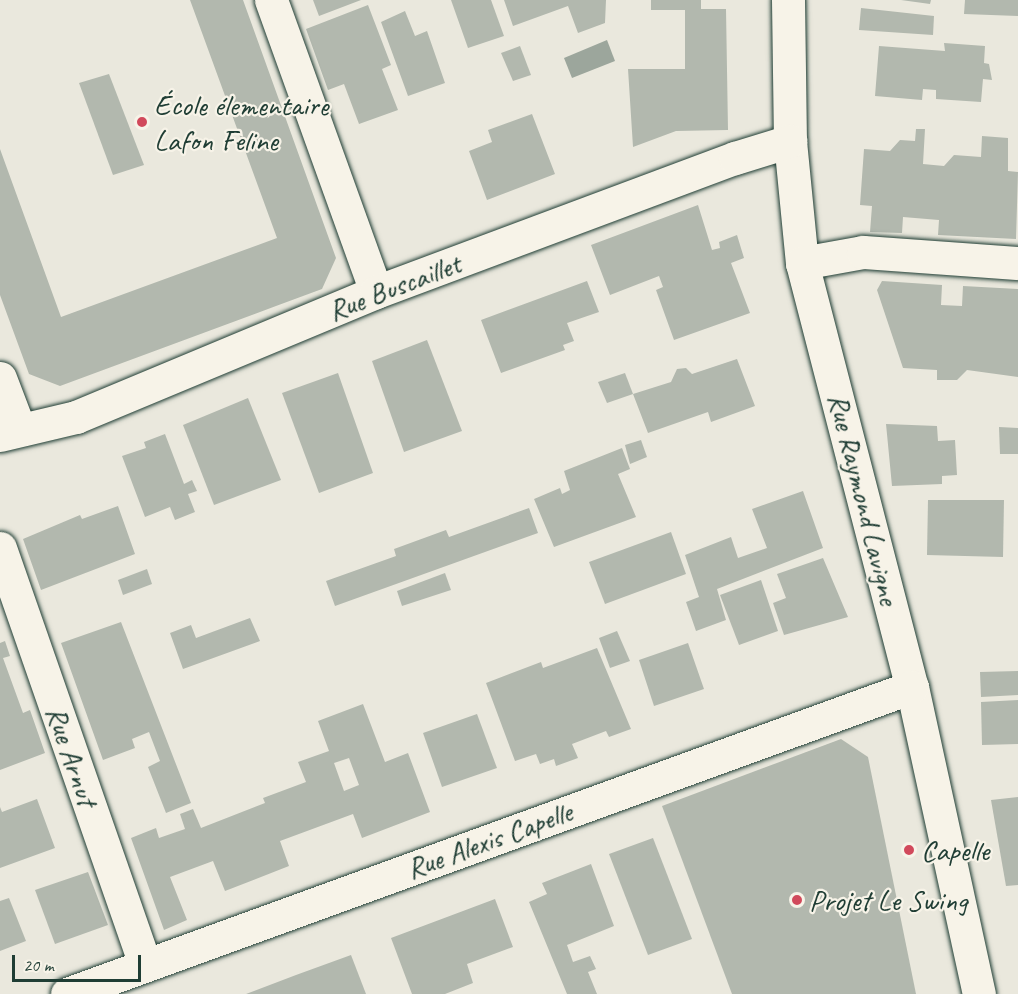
<!DOCTYPE html>
<html>
<head>
<meta charset="utf-8">
<style>
	body { margin:0 }
	#map { position:relative; width:1018px; height:994px; overflow:hidden; background:#eae8dd; font-family:Caveat,sans-serif }
	div>[style] { position:absolute }
	.water>* { inset:0; background:#9ca69c }
	.building>* { inset:0; background:#b2b8ae }
	.roads { filter:drop-shadow(0 0 2px #1f3d34) drop-shadow(0 0 2px #1f3d34) }
	.minor>* { height:33px; margin:-16.5px; padding:0 16.5px; transform-origin:16.5px; border-radius:16.5px; background:#f7f3e8 }
	.dots>* { width:16px; height:16px; translate:-50% -50%; box-sizing:border-box; border:3px solid #f7f3e8; border-radius:50% }
	span { translate:-50% -50%; white-space:nowrap; text-align:center; line-height:1.15; -webkit-text-stroke:4.5px #f7f3e8; paint-order:stroke }
	.poi-label { font-size:30px; color:#1f3d34 }
	.left { translate:0 -50%; text-align:left }
	.street-label { font-size:30px; color:#1f3d34 }
	.scale { position:absolute; left:12px; top:955px; width:129px; height:27px; box-sizing:border-box; border:3px solid #1f3d34; border-top:0; padding-left:8px; font-size:18px; line-height:21px; white-space:nowrap; color:#1f3d34; -webkit-text-stroke:4px #f7f3e8; paint-order:stroke }
</style>
</head>
<body>
<div id="map">
	<div class="water">
		<i style="clip-path:polygon(607px 40px,615px 61px,572px 78px,564px 58px)"></i>
	</div>
	<div class="building">
		<i style="clip-path:polygon(190px 0,243px 0,336px 258px,322px 289px,276px 306px,60px 386px,29px 374px,0 295px,0 149px,61px 317px,277px 238px)"></i>
		<i style="clip-path:polygon(313px 0,361px 0,319px 16px)"></i>
		<i style="clip-path:polygon(451px 0,491px 0,504px 36px,468px 48px)"></i>
		<i style="clip-path:polygon(504px 0,606px 0,605px 23px,578px 33px,568px 6px,513px 26px)"></i>
		<i style="clip-path:polygon(651px 0,701px 0,701px 9px,726px 9px,728px 130px,676px 131px,633px 147px,628px 69px,685px 69px,685px 10px,651px 10px)"></i>
		<i style="clip-path:polygon(901px 0,931px 0,930px 4px)"></i>
		<i style="clip-path:polygon(965px 0,1018px 0,1018px 16px,964px 14px)"></i>
		<i style="clip-path:polygon(368px 5px,391px 65px,382px 69px,398px 110px,359px 124px,344px 84px,328px 90px,306px 29px)"></i>
		<i style="clip-path:polygon(861px 8px,934px 16px,933px 35px,859px 30px)"></i>
		<i style="clip-path:polygon(405px 11px,415px 36px,427px 31px,445px 83px,408px 96px,381px 22px)"></i>
		<i style="clip-path:polygon(944px 43px,985px 46px,984px 63px,989px 64px,992px 80px,983px 79px,981px 102px,936px 99px,936px 90px,923px 89px,922px 100px,875px 96px,879px 46px,945px 51px)"></i>
		<i style="clip-path:polygon(520px 46px,531px 75px,513px 81px,501px 53px)"></i>
		<i style="clip-path:polygon(109px 74px,144px 165px,113px 175px,79px 83px)"></i>
		<i style="clip-path:polygon(532px 114px,555px 174px,487px 200px,469px 151px,492px 142px,488px 130px)"></i>
		<i style="clip-path:polygon(916px 129px,925px 129px,923px 164px,944px 166px,954px 155px,981px 157px,982px 136px,1008px 138px,1008px 171px,1018px 172px,1016px 239px,938px 235px,939px 220px,903px 217px,902px 233px,870px 232px,872px 206px,860px 205px,864px 149px,890px 151px,900px 140px,915px 141px)"></i>
		<i style="clip-path:polygon(698px 205px,712px 250px,720px 248px,719px 242px,737px 235px,744px 258px,731px 263px,750px 313px,674px 340px,656px 290px,663px 287px,659px 276px,610px 295px,591px 245px)"></i>
		<i style="clip-path:polygon(587px 281px,599px 312px,567px 323px,574px 341px,563px 345px,565px 350px,501px 373px,481px 320px)"></i>
		<i style="clip-path:polygon(882px 281px,942px 285px,941px 305px,962px 306px,963px 286px,1018px 289px,1018px 377px,967px 370px,957px 380px,937px 380px,937px 370px,903px 368px,877px 290px)"></i>
		<i style="clip-path:polygon(427px 340px,462px 431px,404px 452px,372px 361px)"></i>
		<i style="clip-path:polygon(737px 359px,755px 406px,711px 422px,708px 412px,648px 433px,633px 394px,671px 382px,677px 369px,686px 368px,692px 374px)"></i>
		<i style="clip-path:polygon(338px 373px,373px 473px,319px 493px,282px 393px)"></i>
		<i style="clip-path:polygon(625px 373px,633px 394px,607px 403px,598px 382px)"></i>
		<i style="clip-path:polygon(248px 398px,281px 480px,214px 505px,183px 425px)"></i>
		<i style="clip-path:polygon(886px 424px,937px 426px,938px 441px,955px 440px,957px 475px,942px 476px,942px 484px,892px 486px)"></i>
		<i style="clip-path:polygon(999px 427px,1018px 428px,1018px 454px,1000px 454px)"></i>
		<i style="clip-path:polygon(165px 434px,184px 484px,192px 480px,197px 491px,188px 494px,195px 512px,175px 520px,170px 507px,145px 517px,122px 456px,146px 448px,144px 442px)"></i>
		<i style="clip-path:polygon(641px 440px,647px 457px,630px 464px,625px 445px)"></i>
		<i style="clip-path:polygon(622px 448px,630px 469px,618px 474px,636px 517px,554px 547px,534px 499px,560px 488px,562px 494px,570px 490px,564px 471px)"></i>
		<i style="clip-path:polygon(803px 491px,823px 548px,717px 589px,726px 620px,696px 631px,686px 602px,699px 597px,685px 555px,731px 537px,738px 558px,767px 548px,752px 509px)"></i>
		<i style="clip-path:polygon(928px 500px,1004px 500px,1003px 557px,927px 555px)"></i>
		<i style="clip-path:polygon(118px 506px,135px 554px,41px 590px,23px 539px,80px 515px,82px 519px)"></i>
		<i style="clip-path:polygon(529px 508px,538px 533px,335px 606px,326px 581px,396px 556px,394px 549px,446px 530px,449px 537px)"></i>
		<i style="clip-path:polygon(671px 532px,686px 574px,605px 604px,589px 562px)"></i>
		<i style="clip-path:polygon(823px 558px,848px 617px,784px 635px,773px 603px,786px 598px,777px 574px)"></i>
		<i style="clip-path:polygon(147px 569px,152px 584px,123px 595px,118px 580px)"></i>
		<i style="clip-path:polygon(445px 573px,451px 590px,402px 606px,397px 591px)"></i>
		<i style="clip-path:polygon(761px 580px,778px 631px,739px 645px,720px 595px)"></i>
		<i style="clip-path:polygon(250px 618px,260px 641px,183px 669px,170px 633px,191px 625px,196px 638px)"></i>
		<i style="clip-path:polygon(121px 622px,191px 803px,166px 813px,148px 767px,160px 761px,149px 732px,132px 739px,135px 748px,103px 760px,61px 643px)"></i>
		<i style="clip-path:polygon(617px 631px,630px 661px,610px 668px,599px 638px)"></i>
		<i style="clip-path:polygon(5px 641px,10px 656px,3px 658px,23px 713px,30px 710px,45px 753px,0 770px,0 643px)"></i>
		<i style="clip-path:polygon(688px 643px,704px 689px,654px 706px,639px 660px)"></i>
		<i style="clip-path:polygon(597px 648px,631px 729px,609px 737px,606px 731px,572px 744px,578px 758px,556px 766px,554px 759px,540px 764px,536px 754px,515px 761px,486px 683px,541px 662px,543px 668px)"></i>
		<i style="clip-path:polygon(1018px 671px,1018px 695px,981px 697px,980px 672px)"></i>
		<i style="clip-path:polygon(1018px 700px,1018px 744px,982px 745px,981px 702px)"></i>
		<i style="clip-path:polygon(evenodd,363px 704px,385px 762px,408px 753px,430px 812px,362px 838px,353px 814px,280px 841px,289px 866px,225px 891px,213px 861px,170px 877px,187px 920px,164px 930px,131px 838px,156px 828px,159px 838px,185px 829px,180px 814px,193px 809px,201px 828px,265px 803px,263px 798px,306px 782px,298px 762px,329px 751px,318px 721px,363px 704px,349px 758px,359px 785px,344px 791px,334px 763px,349px 758px)"></i>
		<i style="clip-path:polygon(477px 714px,497px 768px,442px 787px,423px 733px)"></i>
		<i style="clip-path:polygon(841px 739px,868px 757px,916px 994px,732px 994px,662px 806px)"></i>
		<i style="clip-path:polygon(1018px 797px,1018px 885px,1006px 886px,991px 800px)"></i>
		<i style="clip-path:polygon(37px 799px,55px 848px,0 868px,0 807px,2px 812px)"></i>
		<i style="clip-path:polygon(653px 838px,692px 939px,648px 955px,609px 854px)"></i>
		<i style="clip-path:polygon(591px 864px,614px 926px,567px 945px,573px 962px,590px 956px,596px 969px,588px 972px,597px 994px,567px 994px,529px 902px,547px 894px,542px 883px)"></i>
		<i style="clip-path:polygon(88px 872px,108px 925px,55px 944px,35px 890px)"></i>
		<i style="clip-path:polygon(9px 898px,26px 941px,0 951px,0 901px)"></i>
		<i style="clip-path:polygon(495px 899px,513px 947px,467px 964px,473px 983px,445px 994px,412px 994px,391px 938px)"></i>
		<i style="clip-path:polygon(351px 955px,366px 994px,246px 994px,296px 975px)"></i>
	</div>
	<div class="roads">
		<div class="minor">
			<i style="left:271px;top:0;width:310px;rotate:70.2deg"></i>
			<i style="left:788px;top:0;width:141px;rotate:89.2deg"></i>
			<i style="left:790px;top:141px;width:123px;rotate:84.4deg"></i>
			<i style="left:802px;top:263px;width:438px;rotate:75.5deg"></i>
			<i style="left:912px;top:687px;width:314px;rotate:77.7deg"></i>
			<i style="left:802px;top:263px;width:62px;rotate:-10.2deg"></i>
			<i style="left:863px;top:252px;width:155px;rotate:4.1deg"></i>
			<i style="left:0;top:378px;width:53px;rotate:69.2deg"></i>
			<i style="left:0;top:435px;width:78px;rotate:-13.3deg"></i>
			<i style="left:76px;top:417px;width:325px;rotate:-22.6deg"></i>
			<i style="left:376px;top:292px;width:383px;rotate:-20.5deg"></i>
			<i style="left:735px;top:158px;width:58px;rotate:-17.2deg"></i>
			<i style="left:0;top:548px;width:441px;rotate:70.8deg"></i>
			<i style="left:67px;top:994px;width:899px;rotate:-19.97deg"></i>
		</div>
	</div>
	<div class="dots">
		<i style="left:142px;top:122px;background:#d1495b"></i>
		<i style="left:909px;top:850px;background:#d1495b"></i>
		<i style="left:797px;top:900px;background:#d1495b"></i>
	</div>
	<div class="poi-label">
		<span class="left" style="left:154px;top:122px">École élementaire<br>Lafon Feline</span>
		<span class="left" style="left:921px;top:850px">Capelle</span>
		<span class="left" style="left:809px;top:900px">Projet Le Swing</span>
	</div>
	<div class="street-label">
		<span style="left:394px;top:287px;rotate:-21deg">Rue Buscaillet</span>
		<span style="left:864px;top:499px;rotate:76deg">Rue Raymond Lavigne</span>
		<span style="left:72px;top:756px;rotate:71deg">Rue Arnut</span>
		<span style="left:489px;top:840px;rotate:-20deg">Rue Alexis Capelle</span>
	</div>
	<div class="scale">20 m</div>
</div>
</body>
</html>
